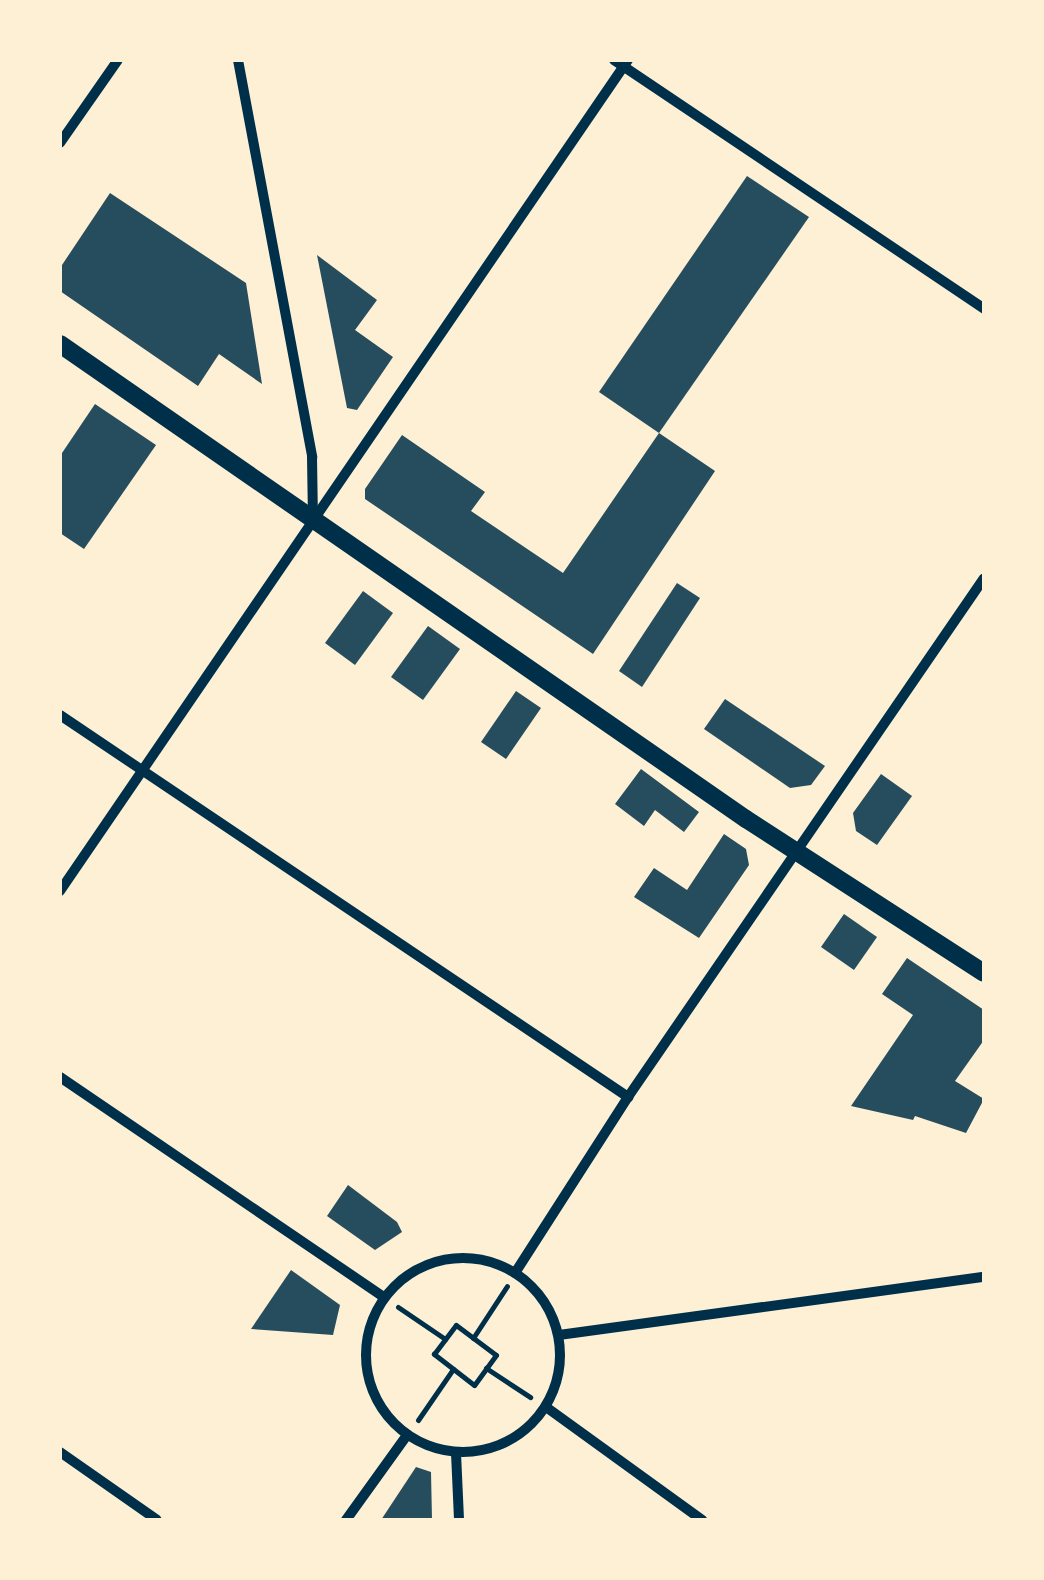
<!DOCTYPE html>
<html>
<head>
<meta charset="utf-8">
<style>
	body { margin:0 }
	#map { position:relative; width:1044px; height:1580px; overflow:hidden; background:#fdf0d5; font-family:Literata,serif }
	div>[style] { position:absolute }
	.building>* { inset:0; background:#264d5e }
	.path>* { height:5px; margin:-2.5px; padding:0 2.5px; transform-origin:2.5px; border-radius:2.5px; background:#003049 }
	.minor>* { height:10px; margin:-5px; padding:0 5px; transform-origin:5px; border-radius:5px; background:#003049 }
	.minor>.ring { margin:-5px; padding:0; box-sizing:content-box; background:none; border:10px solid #003049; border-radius:50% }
	.tertiary>* { height:18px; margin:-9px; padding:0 9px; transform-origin:9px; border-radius:9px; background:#003049 }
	span { translate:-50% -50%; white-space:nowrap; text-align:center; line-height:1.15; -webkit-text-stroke:10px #fdf0d5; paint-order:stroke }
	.frame { position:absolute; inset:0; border:62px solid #fdf0d5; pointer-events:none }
</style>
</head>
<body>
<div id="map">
	<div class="building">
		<i style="clip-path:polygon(747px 176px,809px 217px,659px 433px,599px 392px)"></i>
		<i style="clip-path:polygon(110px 193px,246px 283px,262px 384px,219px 354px,198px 386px,60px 291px,60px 268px)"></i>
		<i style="clip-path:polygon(317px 255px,377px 300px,355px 330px,393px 357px,357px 410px,347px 408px)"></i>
		<i style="clip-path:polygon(95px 404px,156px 445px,84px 549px,60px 533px,60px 456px)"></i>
		<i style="clip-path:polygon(659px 433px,715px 471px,593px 654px,365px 499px,365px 489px,402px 435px,485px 492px,471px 511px,563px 573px)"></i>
		<i style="clip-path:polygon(677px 583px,700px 598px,642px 687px,619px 671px)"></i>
		<i style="clip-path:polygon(363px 591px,393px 613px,355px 665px,325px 643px)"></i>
		<i style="clip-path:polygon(428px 626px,460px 649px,423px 700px,391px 677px)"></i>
		<i style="clip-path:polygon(516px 691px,541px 708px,506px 759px,481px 742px)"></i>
		<i style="clip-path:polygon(725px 699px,825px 766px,811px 785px,790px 788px,704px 729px)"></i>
		<i style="clip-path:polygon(641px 769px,699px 812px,684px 832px,655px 810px,644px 826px,615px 804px)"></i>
		<i style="clip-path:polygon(881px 774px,912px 796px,877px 845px,856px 831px,853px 813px)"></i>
		<i style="clip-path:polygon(724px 834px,746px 849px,749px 865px,699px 938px,634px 897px,654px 868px,687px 890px)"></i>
		<i style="clip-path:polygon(844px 914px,877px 937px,854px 970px,821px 947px)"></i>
		<i style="clip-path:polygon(907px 958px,984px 1010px,984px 1040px,955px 1081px,984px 1099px,966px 1133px,915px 1116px,913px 1120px,851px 1106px,913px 1015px,882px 994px)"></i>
		<i style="clip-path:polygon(348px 1185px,397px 1222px,402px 1232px,375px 1250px,327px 1216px)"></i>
		<i style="clip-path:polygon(291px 1270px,340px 1305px,333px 1335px,251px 1329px)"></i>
		<i style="clip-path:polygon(416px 1467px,431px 1472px,432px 1520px,381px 1520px)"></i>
	</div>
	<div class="path">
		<i style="left:398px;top:1307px;width:57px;rotate:34.2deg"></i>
		<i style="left:456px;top:1325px;width:50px;rotate:36.9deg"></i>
		<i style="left:496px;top:1355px;width:37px;rotate:126deg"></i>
		<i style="left:474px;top:1385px;width:51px;rotate:-142.2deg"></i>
		<i style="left:434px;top:1354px;width:36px;rotate:-53deg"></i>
		<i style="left:473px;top:1338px;width:62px;rotate:-56.8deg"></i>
		<i style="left:486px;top:1368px;width:53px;rotate:33.4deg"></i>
		<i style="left:418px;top:1420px;width:62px;rotate:-55.5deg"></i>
	</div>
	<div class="minor">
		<i style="left:238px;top:60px;width:404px;rotate:79.4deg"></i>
		<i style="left:312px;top:457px;width:63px;rotate:89.1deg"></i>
		<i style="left:614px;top:60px;width:446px;rotate:33.9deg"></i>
		<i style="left:60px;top:143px;width:101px;rotate:-55.1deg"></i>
		<i style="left:60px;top:715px;width:685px;rotate:33.92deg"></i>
		<i style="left:60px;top:891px;width:1007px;rotate:-55.65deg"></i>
		<i style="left:60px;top:1077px;width:392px;rotate:34.2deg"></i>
		<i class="ring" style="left:366px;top:1258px;width:184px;height:184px"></i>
		<i style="left:515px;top:1273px;width:209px;rotate:-57.3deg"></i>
		<i style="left:628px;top:1097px;width:629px;rotate:-55.55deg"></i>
		<i style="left:559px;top:1335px;width:429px;rotate:-7.8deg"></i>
		<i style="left:546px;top:1407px;width:193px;rotate:35.9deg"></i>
		<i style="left:60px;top:1452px;width:118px;rotate:35deg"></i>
		<i style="left:456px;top:1453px;width:67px;rotate:87.4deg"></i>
		<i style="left:346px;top:1520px;width:105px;rotate:-54.3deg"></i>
	</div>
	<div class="tertiary">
		<i style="left:60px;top:344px;width:834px;rotate:34.7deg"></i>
		<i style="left:746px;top:819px;width:283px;rotate:32.9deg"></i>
	</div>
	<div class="frame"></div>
</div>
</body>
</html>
